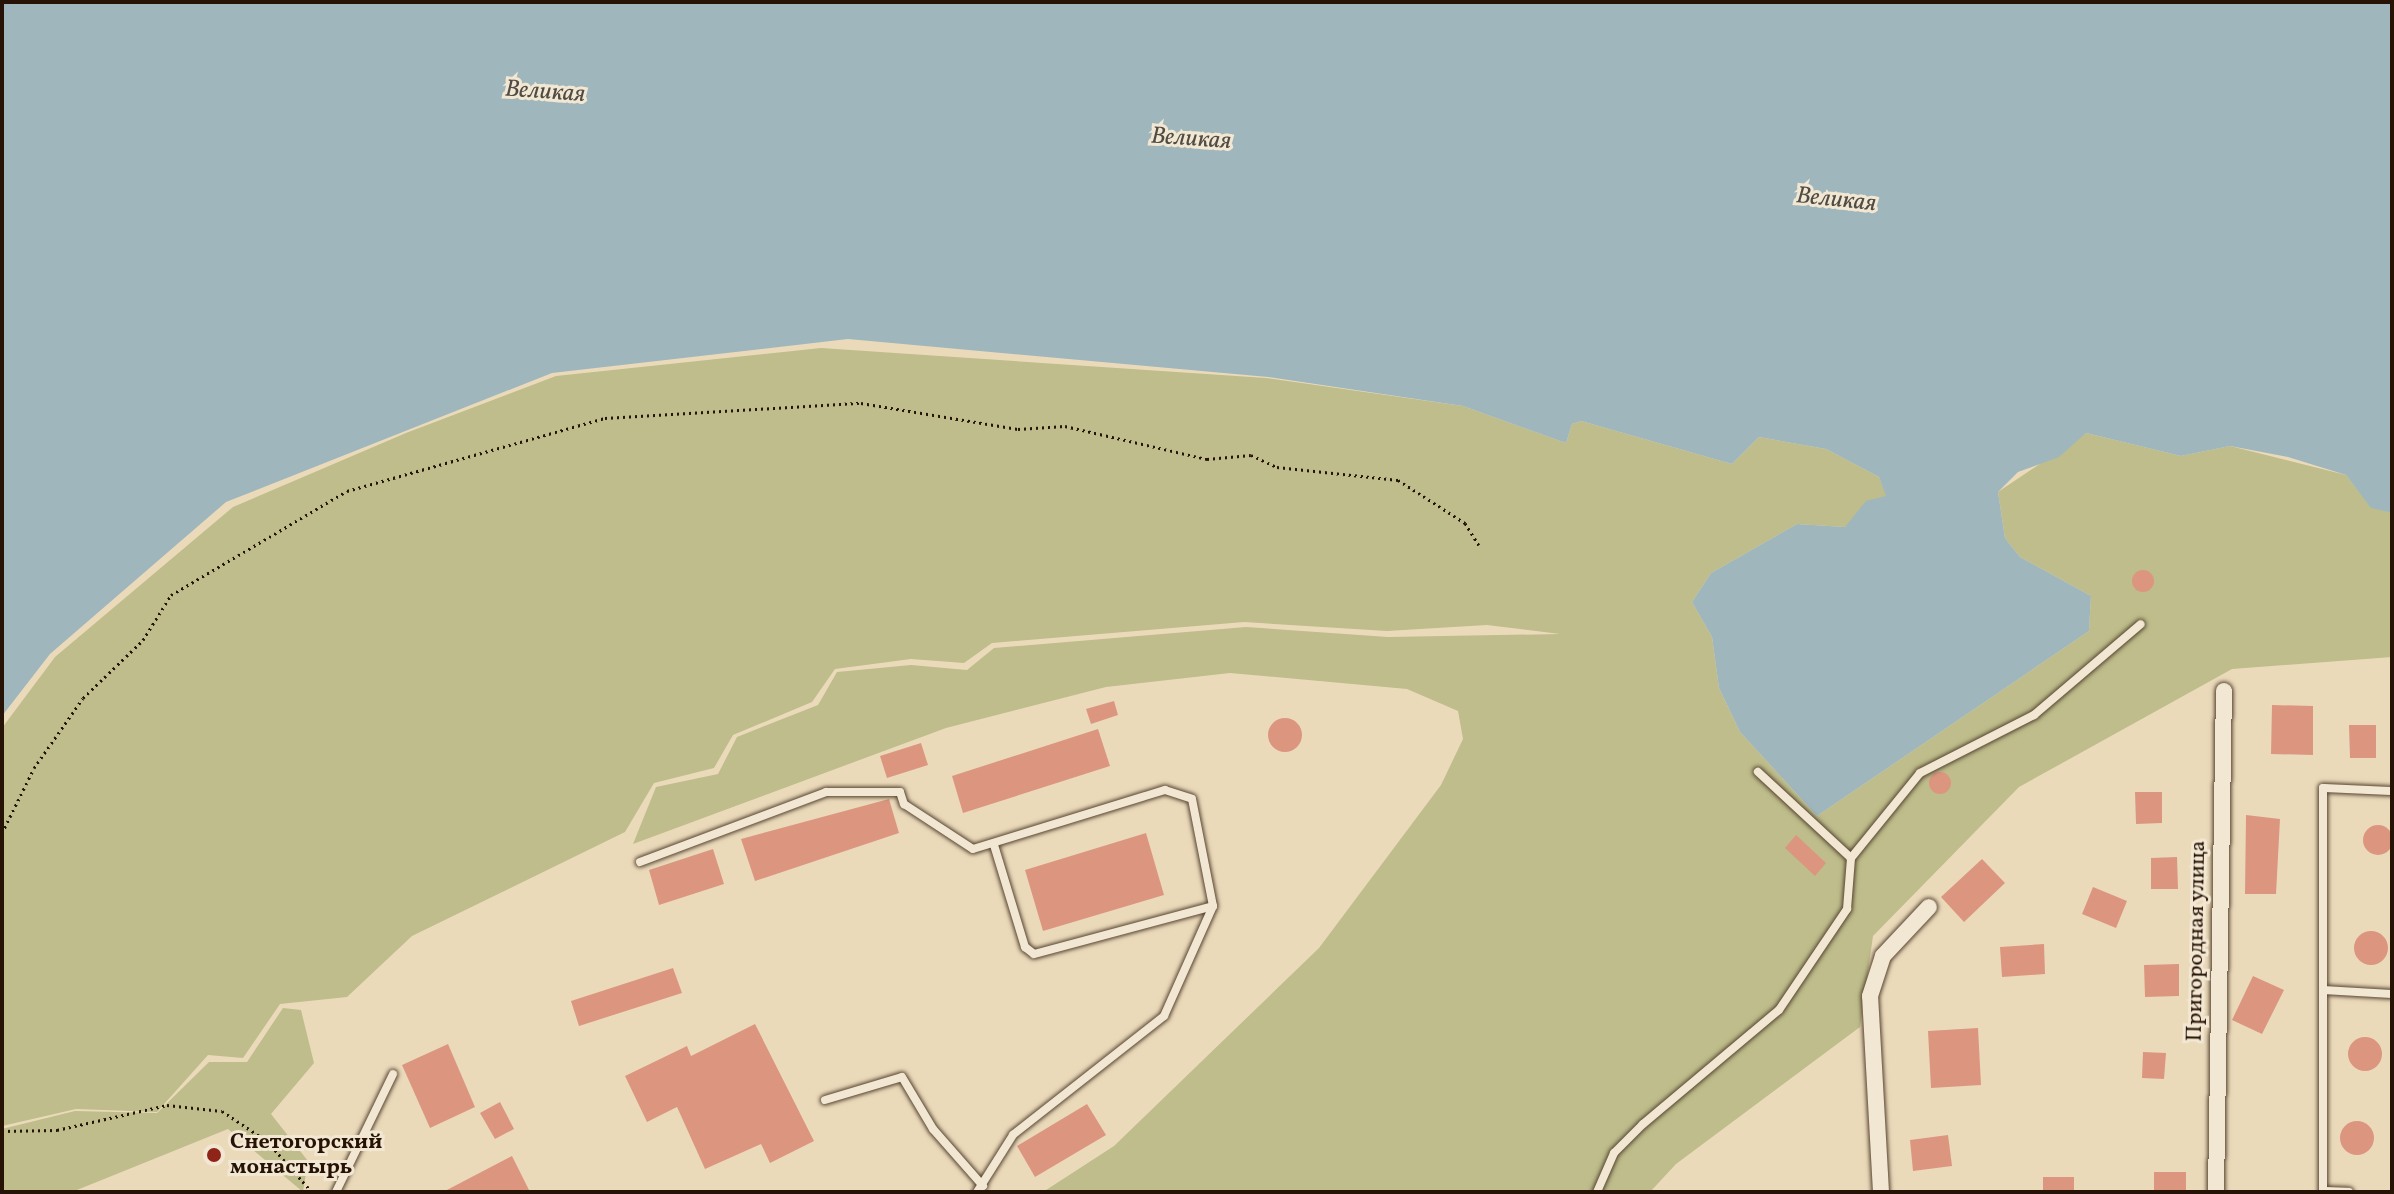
<!DOCTYPE html>
<html>
<head>
<meta charset="utf-8">
<style>
	body { margin:0 }
	#map { position:relative; width:2394px; height:1194px; overflow:hidden; background:#ebdaba; font-family:Vollkorn,serif }
	div>[style] { position:absolute }
	.green>* { inset:0; background:#bebd8b }
	.water>* { inset:0; background:#9fb7bc }
	.building>* { inset:0; background:#dc967f }
	.round { border-radius:50% }
	.path>* { height:3px; margin-top:-1.5px; transform-origin:0; background:repeating-linear-gradient(90deg,#261305 0 2px,transparent 0 6px) }
	.roads { filter:drop-shadow(0 0 2px #574532) drop-shadow(0 0 2px #574532) }
	.service>* { height:8px; margin:-4px; padding:0 4px; transform-origin:4px; border-radius:4px; background:#f2e7d2 }
	.minor>* { height:16px; margin:-8px; padding:0 8px; transform-origin:8px; border-radius:8px; background:#f2e7d2 }
	.dots>* { width:22px; height:22px; translate:-50% -50%; box-sizing:border-box; border:4px solid #f2e7d2; border-radius:50% }
	span { translate:-50% -50%; white-space:nowrap; text-align:center; line-height:1.15; -webkit-text-stroke:6px #f2e7d2; paint-order:stroke }
	.street-label { font-size:22px; color:#261305 }
	.poi-label { font-size:22px; color:#261305; font-weight:700 }
	.left { translate:0 -50%; text-align:left }
	.water-label { font-size:24px; color:#504c45; font-style:italic }
	.frame { position:absolute; inset:0; border:4px solid #261305; pointer-events:none }
</style>
</head>
<body>
<div id="map">
	<div class="green">
		<i style="clip-path:polygon(821px 348px,1266px 378px,1463px 406px,1566px 443px,1572px 424px,1581px 421px,1732px 464px,1759px 437px,1826px 449px,1879px 477px,1887px 496px,1845px 527px,1797px 524px,1711px 573px,1692px 602px,1712px 637px,1719px 688px,1740px 732px,1817px 816px,2089px 631px,2091px 596px,2020px 557px,2005px 538px,1998px 492px,2086px 433px,2181px 456px,2230px 446px,2346px 475px,2371px 507px,2392px 513px,2392px 657px,2232px 669px,2019px 787px,1873px 936px,1860px 1027px,1676px 1164px,1650px 1192px,1043px 1192px,1114px 1146px,1319px 948px,1441px 785px,1463px 739px,1458px 711px,1407px 689px,1230px 673px,1106px 687px,946px 728px,633px 844px,656px 787px,718px 774px,737px 737px,818px 705px,837px 672px,911px 665px,967px 670px,994px 648px,1246px 627px,1388px 637px,1560px 634px,1487px 625px,1387px 631px,1244px 622px,992px 643px,964px 663px,911px 659px,835px 669px,812px 702px,733px 735px,714px 768px,654px 783px,625px 832px,412px 936px,347px 997px,280px 1004px,243px 1058px,208px 1055px,157px 1112px,76px 1109px,2px 1126px,2px 728px,55px 657px,233px 507px,406px 433px,556px 376px)"></i>
		<i style="clip-path:polygon(283px 1008px,301px 1010px,314px 1063px,271px 1114px,308px 1161px,303px 1192px,228px 1129px,72px 1192px,2px 1192px,2px 1129px,75px 1111px,157px 1113px,209px 1062px,247px 1062px)"></i>
	</div>
	<div class="water">
		<i style="clip-path:polygon(2px 2px,2392px 2px,2392px 513px,2371px 508px,2346px 475px,2288px 457px,2230px 446px,2181px 456px,2086px 433px,2059px 457px,2018px 472px,1998px 492px,2005px 538px,2020px 557px,2091px 596px,2089px 631px,1817px 816px,1740px 732px,1719px 688px,1712px 637px,1692px 602px,1711px 573px,1797px 524px,1845px 527px,1866px 501px,1886px 496px,1879px 477px,1826px 449px,1759px 437px,1732px 464px,1581px 421px,1572px 424px,1566px 443px,1463px 406px,1268px 377px,848px 339px,552px 373px,226px 502px,50px 654px,2px 716px)"></i>
	</div>
	<div class="building">
		<i class="round" style="left:2132px;top:570px;width:22px;height:22px"></i>
		<i style="clip-path:polygon(1114px 701px,1118px 715px,1091px 724px,1086px 709px)"></i>
		<i style="clip-path:polygon(2272px 705px,2313px 706px,2313px 755px,2271px 754px)"></i>
		<i class="round" style="left:1268px;top:718px;width:34px;height:34px"></i>
		<i style="clip-path:polygon(2349px 725px,2376px 725px,2376px 758px,2350px 758px)"></i>
		<i style="clip-path:polygon(1098px 729px,1110px 766px,963px 813px,952px 776px)"></i>
		<i style="clip-path:polygon(921px 743px,928px 765px,887px 778px,880px 756px)"></i>
		<i class="round" style="left:1929px;top:772px;width:22px;height:22px"></i>
		<i style="clip-path:polygon(2135px 792px,2162px 792px,2162px 823px,2136px 824px)"></i>
		<i style="clip-path:polygon(889px 799px,899px 833px,755px 881px,741px 839px)"></i>
		<i style="clip-path:polygon(2246px 815px,2280px 819px,2276px 894px,2245px 894px)"></i>
		<i class="round" style="left:2363px;top:825px;width:30px;height:30px"></i>
		<i style="clip-path:polygon(1146px 833px,1164px 895px,1043px 931px,1025px 870px)"></i>
		<i style="clip-path:polygon(1796px 835px,1826px 863px,1815px 876px,1785px 848px)"></i>
		<i style="clip-path:polygon(713px 849px,724px 884px,659px 905px,649px 870px)"></i>
		<i style="clip-path:polygon(2177px 857px,2178px 889px,2151px 889px,2151px 858px)"></i>
		<i style="clip-path:polygon(1982px 859px,2005px 883px,1964px 922px,1941px 897px)"></i>
		<i style="clip-path:polygon(2093px 887px,2127px 901px,2116px 928px,2082px 914px)"></i>
		<i class="round" style="left:2354px;top:931px;width:34px;height:34px"></i>
		<i style="clip-path:polygon(2044px 944px,2045px 974px,2002px 977px,2000px 947px)"></i>
		<i style="clip-path:polygon(2179px 964px,2179px 996px,2145px 997px,2144px 965px)"></i>
		<i style="clip-path:polygon(673px 968px,682px 993px,579px 1026px,571px 1001px)"></i>
		<i style="clip-path:polygon(2253px 976px,2284px 990px,2262px 1034px,2232px 1020px)"></i>
		<i style="clip-path:polygon(755px 1024px,814px 1141px,770px 1163px,761px 1144px,705px 1169px,677px 1107px,647px 1122px,625px 1076px,687px 1046px,691px 1056px)"></i>
		<i style="clip-path:polygon(1978px 1028px,1981px 1085px,1931px 1088px,1928px 1031px)"></i>
		<i class="round" style="left:2348px;top:1037px;width:34px;height:34px"></i>
		<i style="clip-path:polygon(448px 1044px,475px 1107px,430px 1128px,402px 1065px)"></i>
		<i style="clip-path:polygon(2143px 1052px,2166px 1053px,2164px 1079px,2142px 1078px)"></i>
		<i style="clip-path:polygon(500px 1102px,514px 1129px,495px 1139px,480px 1113px)"></i>
		<i style="clip-path:polygon(1087px 1104px,1106px 1135px,1035px 1177px,1017px 1146px)"></i>
		<i class="round" style="left:2340px;top:1121px;width:34px;height:34px"></i>
		<i style="clip-path:polygon(1948px 1135px,1952px 1166px,1913px 1171px,1910px 1140px)"></i>
		<i style="clip-path:polygon(512px 1156px,530px 1192px,443px 1192px)"></i>
		<i style="clip-path:polygon(2154px 1172px,2186px 1172px,2186px 1192px,2154px 1192px)"></i>
		<i style="clip-path:polygon(2043px 1177px,2074px 1177px,2074px 1192px,2043px 1192px)"></i>
	</div>
	<div class="path">
		<i style="left:2px;top:833px;width:72px;rotate:-63.8deg"></i>
		<i style="left:34px;top:768px;width:85px;rotate:-55deg"></i>
		<i style="left:83px;top:698px;width:83px;rotate:-44deg"></i>
		<i style="left:143px;top:640px;width:53px;rotate:-58.1deg"></i>
		<i style="left:171px;top:595px;width:204px;rotate:-30.6deg"></i>
		<i style="left:347px;top:491px;width:268px;rotate:-15.8deg"></i>
		<i style="left:605px;top:418px;width:256px;rotate:-3.4deg"></i>
		<i style="left:861px;top:403px;width:159px;rotate:9.4deg"></i>
		<i style="left:1018px;top:429px;width:47px;rotate:-3.7deg"></i>
		<i style="left:1065px;top:426px;width:146px;rotate:13.1deg"></i>
		<i style="left:1207px;top:459px;width:44px;rotate:-5.2deg"></i>
		<i style="left:1251px;top:455px;width:29px;rotate:25deg"></i>
		<i style="left:1277px;top:467px;width:122px;rotate:6.1deg"></i>
		<i style="left:1398px;top:480px;width:80px;rotate:32.7deg"></i>
		<i style="left:1465px;top:523px;width:26px;rotate:58deg"></i>
		<i style="left:2px;top:1131px;width:55px;rotate:-1deg"></i>
		<i style="left:57px;top:1130px;width:113px;rotate:-12.8deg"></i>
		<i style="left:167px;top:1105px;width:55px;rotate:6.2deg"></i>
		<i style="left:222px;top:1111px;width:54px;rotate:33.7deg"></i>
		<i style="left:267px;top:1141px;width:68px;rotate:48.6deg"></i>
	</div>
	<div class="roads">
		<div class="service">
			<i style="left:994px;top:845px;width:107px;rotate:73.1deg"></i>
			<i style="left:1025px;top:947px;width:11px;rotate:38deg"></i>
			<i style="left:1034px;top:954px;width:185px;rotate:-15deg"></i>
			<i style="left:1851px;top:858px;width:109px;rotate:-50.9deg"></i>
			<i style="left:1920px;top:773px;width:128px;rotate:-27deg"></i>
			<i style="left:2034px;top:715px;width:140px;rotate:-40.4deg"></i>
			<i style="left:640px;top:862px;width:199px;rotate:-20.6deg"></i>
			<i style="left:826px;top:792px;width:74px"></i>
			<i style="left:900px;top:792px;width:13px;rotate:72deg"></i>
			<i style="left:904px;top:804px;width:82px;rotate:33.1deg"></i>
			<i style="left:973px;top:849px;width:201px;rotate:-17.1deg"></i>
			<i style="left:1165px;top:790px;width:28px;rotate:18deg"></i>
			<i style="left:1192px;top:799px;width:109px;rotate:78.9deg"></i>
			<i style="left:1213px;top:906px;width:120px;rotate:114deg"></i>
			<i style="left:1164px;top:1016px;width:192px;rotate:141.8deg"></i>
			<i style="left:1013px;top:1135px;width:67px;rotate:122.3deg"></i>
			<i style="left:2323px;top:990px;width:69px;rotate:3.3deg"></i>
			<i style="left:825px;top:1100px;width:80px;rotate:-16.6deg"></i>
			<i style="left:902px;top:1077px;width:61px;rotate:59.2deg"></i>
			<i style="left:933px;top:1129px;width:76px;rotate:48.7deg"></i>
			<i style="left:2323px;top:1191px;width:26px;rotate:2deg"></i>
			<i style="left:336px;top:1192px;width:131px;rotate:-64.2deg"></i>
			<i style="left:1597px;top:1192px;width:43px;rotate:-66.4deg"></i>
			<i style="left:1614px;top:1153px;width:41px;rotate:-45deg"></i>
			<i style="left:1643px;top:1124px;width:177px;rotate:-40deg"></i>
			<i style="left:1779px;top:1010px;width:122px;rotate:-56deg"></i>
			<i style="left:1847px;top:909px;width:51px;rotate:-85.5deg"></i>
			<i style="left:1851px;top:858px;width:127px;rotate:-137.2deg"></i>
			<i style="left:2323px;top:1192px;width:404px;rotate:-90deg"></i>
			<i style="left:2323px;top:788px;width:69px;rotate:2.5deg"></i>
		</div>
		<div class="minor">
			<i style="left:1881px;top:1192px;width:196px;rotate:-93.2deg"></i>
			<i style="left:1870px;top:996px;width:42px;rotate:-72deg"></i>
			<i style="left:1883px;top:956px;width:67px;rotate:-46.8deg"></i>
			<i style="left:2216px;top:1192px;width:501px;rotate:-89.09deg"></i>
		</div>
	</div>
	<div class="dots">
		<i style="left:214px;top:1155px;background:#8f2418"></i>
	</div>
	<div class="street-label">
		<span style="left:2197px;top:941px;rotate:-89deg">Пригородная улица</span>
	</div>
	<div class="poi-label">
		<span class="left" style="left:230px;top:1155px">Снетогорский<br>монастырь</span>
	</div>
	<div class="water-label">
		<span style="left:545px;top:93px;rotate:4deg">Великая</span>
		<span style="left:1191px;top:140px;rotate:4deg">Великая</span>
		<span style="left:1836px;top:201px;rotate:6deg">Великая</span>
	</div>
	<div class="frame"></div>
</div>
</body>
</html>
